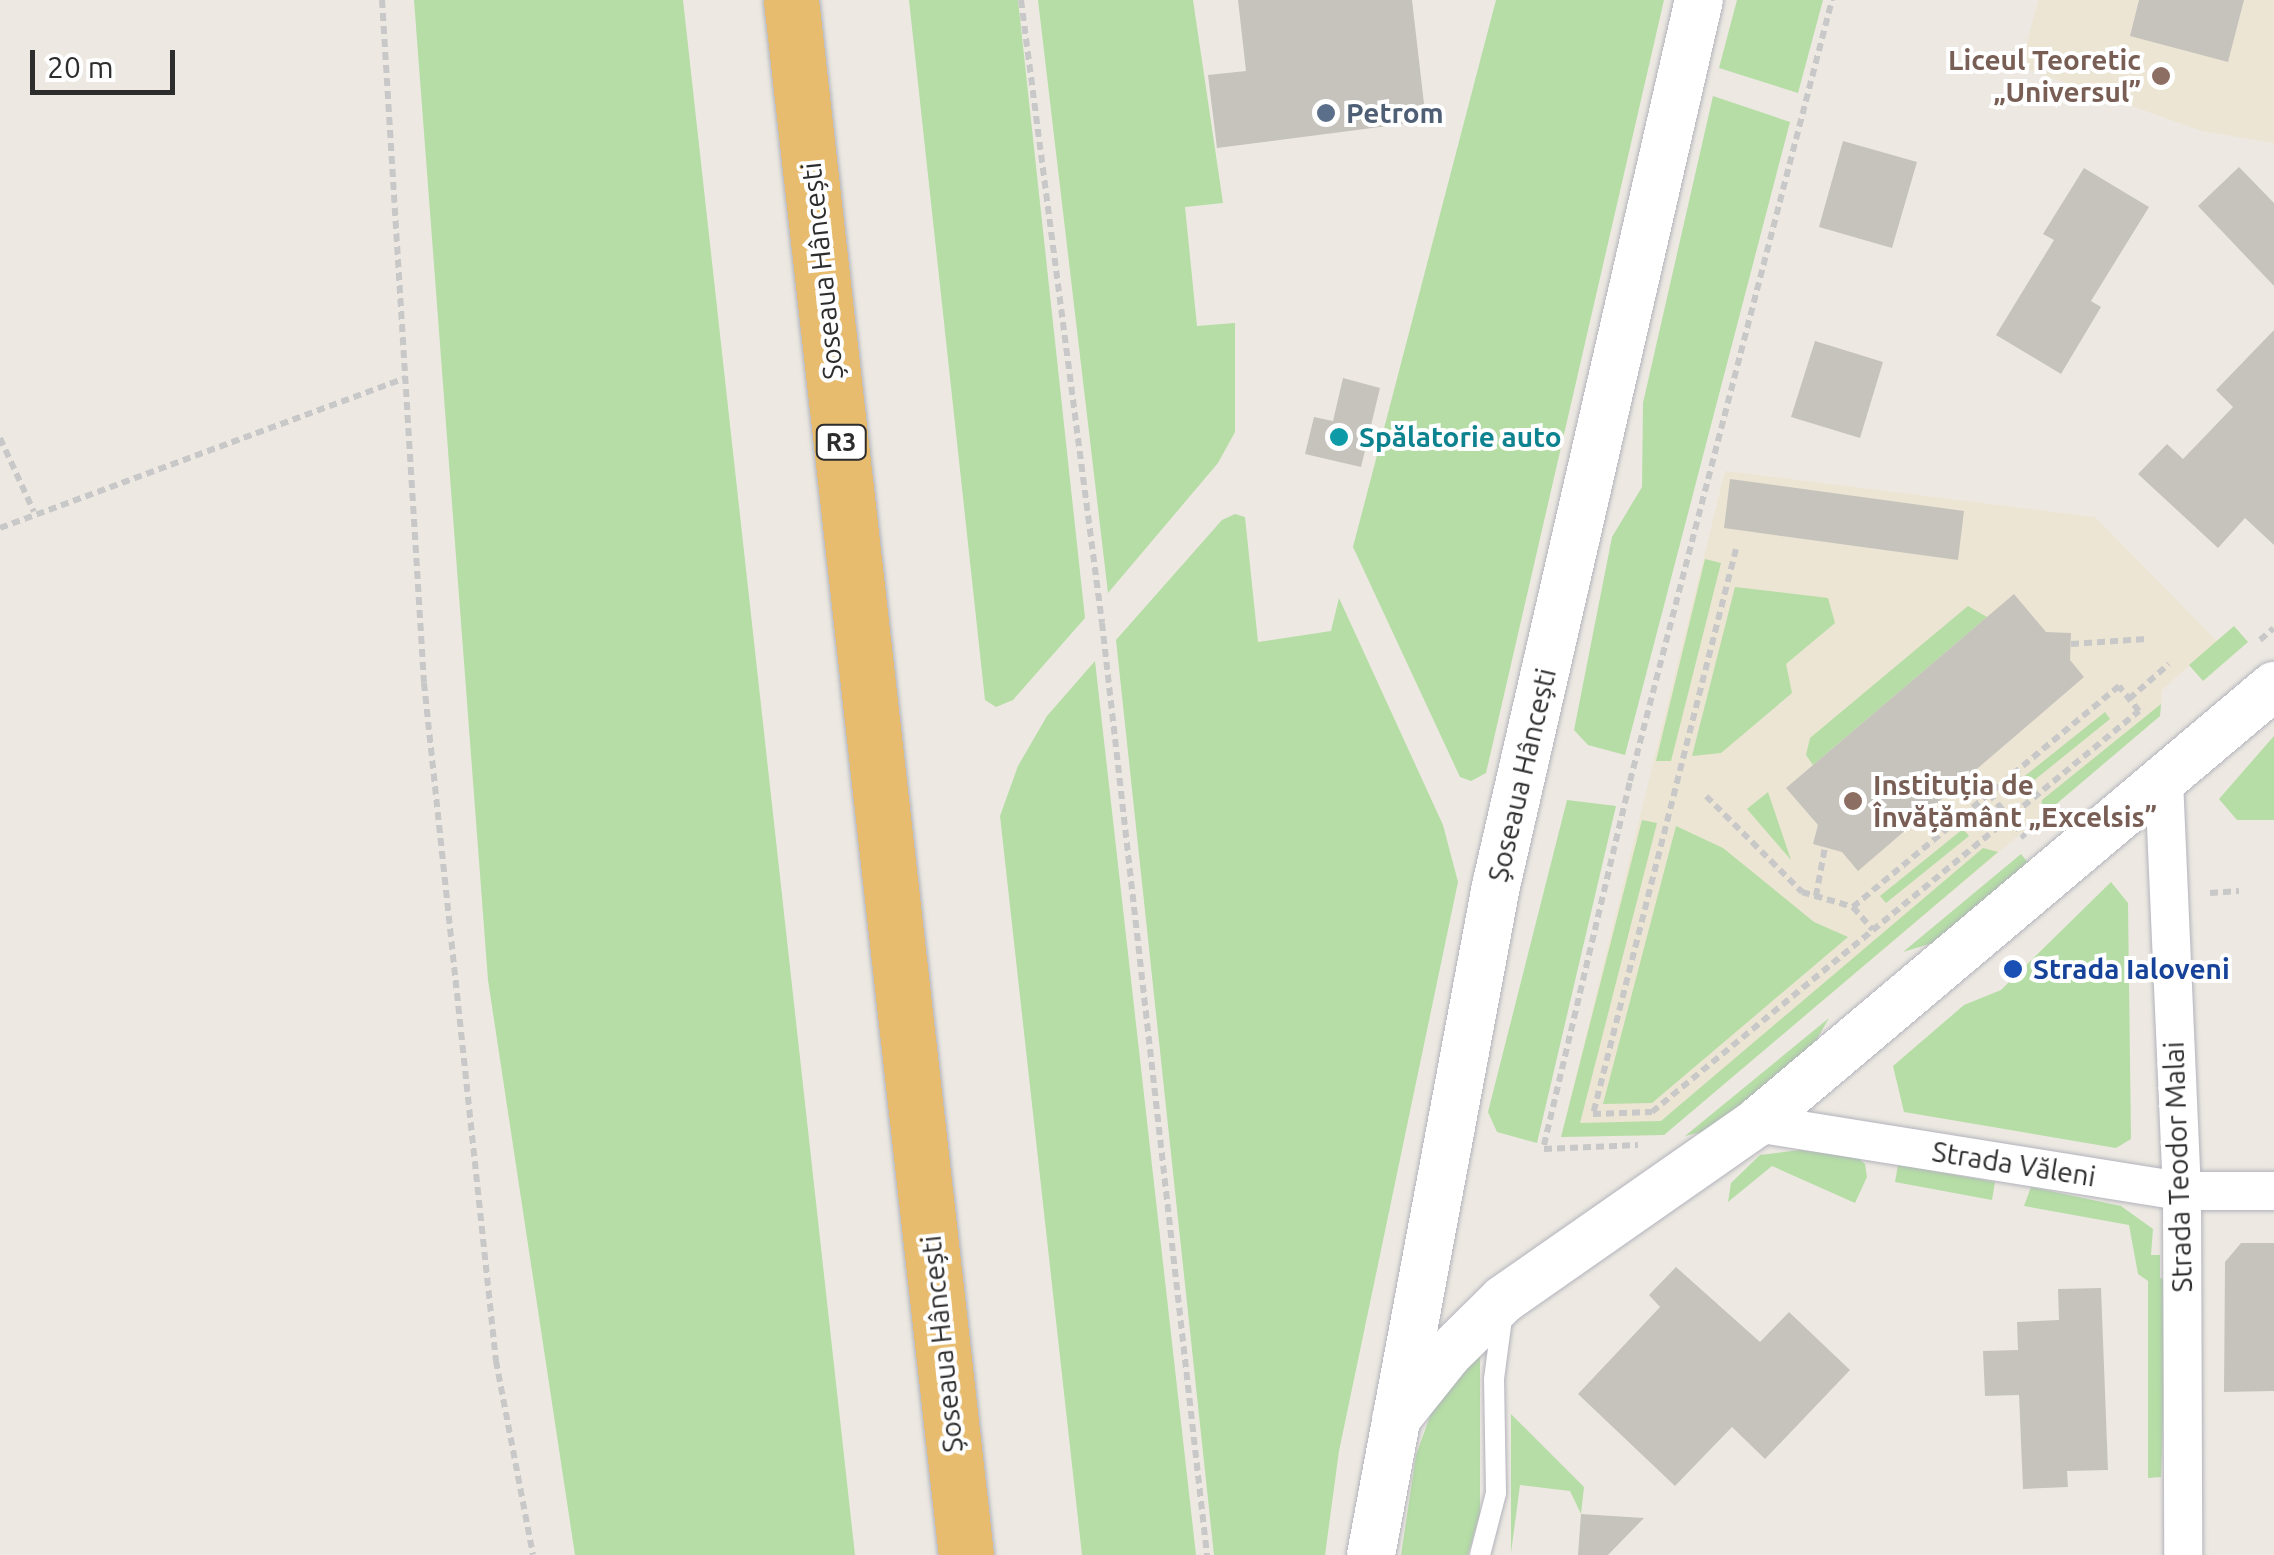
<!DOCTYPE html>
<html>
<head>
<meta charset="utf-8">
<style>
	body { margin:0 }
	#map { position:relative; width:2274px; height:1555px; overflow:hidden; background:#ede9e2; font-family:Ubuntu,sans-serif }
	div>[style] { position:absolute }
	.education>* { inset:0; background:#ece5d4 }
	.green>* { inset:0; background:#b5dda5 }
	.building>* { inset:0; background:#c6c3bd }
	.path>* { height:6px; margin-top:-3px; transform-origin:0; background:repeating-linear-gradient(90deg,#c8c8c8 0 8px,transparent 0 13px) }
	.roads { filter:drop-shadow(0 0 2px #b2b3bc) drop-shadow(0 0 2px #b2b3bc) }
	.service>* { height:20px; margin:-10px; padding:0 10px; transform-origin:10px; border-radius:10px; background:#fff }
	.minor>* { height:38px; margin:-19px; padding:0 19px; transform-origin:19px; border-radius:19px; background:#fff }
	.tertiary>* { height:48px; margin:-24px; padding:0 24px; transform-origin:24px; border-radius:24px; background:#fff }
	.trunk>* { height:55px; margin:-27.5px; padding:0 27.5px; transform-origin:27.5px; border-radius:27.5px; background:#e8bc6e }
	.dots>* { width:28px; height:28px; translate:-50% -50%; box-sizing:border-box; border:5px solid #fff; border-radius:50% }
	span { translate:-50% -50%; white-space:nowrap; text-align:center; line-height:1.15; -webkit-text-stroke:8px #fff; paint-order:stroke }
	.shield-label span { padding:2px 8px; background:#fff; border:2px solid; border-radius:8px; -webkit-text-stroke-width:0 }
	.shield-label { font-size:25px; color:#2d2d2d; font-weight:700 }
	.education-label { font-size:28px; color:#785e54; font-weight:700 }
	.right { translate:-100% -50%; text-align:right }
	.left { translate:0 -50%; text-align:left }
	.service-label { font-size:28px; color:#4e5e75; font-weight:700 }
	.street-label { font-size:28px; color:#2d2d2d }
	.culture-label { font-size:28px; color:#0d838f; font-weight:700 }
	.transit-label { font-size:28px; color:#164399; font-weight:700 }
	.scale { position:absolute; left:30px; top:50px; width:145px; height:45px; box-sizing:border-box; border:5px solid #2d2d2d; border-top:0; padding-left:12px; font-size:30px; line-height:35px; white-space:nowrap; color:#2d2d2d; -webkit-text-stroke:8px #fff; paint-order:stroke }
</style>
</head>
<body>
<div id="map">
	<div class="education">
		<i style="clip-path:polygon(2038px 0,2274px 0,2274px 143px,2202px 131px,2021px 67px)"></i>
		<i style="clip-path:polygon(1725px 471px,2095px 517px,2217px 641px,2162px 690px,2160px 716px,1664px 1135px,1561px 1137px)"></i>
	</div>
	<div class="green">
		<i style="clip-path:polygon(414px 0,683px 0,855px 1555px,575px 1555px,488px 980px)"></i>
		<i style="clip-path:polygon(909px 0,1018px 0,1085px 618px,1013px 700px,996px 707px,985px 700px)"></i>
		<i style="clip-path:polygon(1038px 0,1193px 0,1223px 203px,1185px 207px,1197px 326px,1235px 323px,1235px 432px,1218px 463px,1108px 593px)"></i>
		<i style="clip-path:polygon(1496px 0,1664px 0,1486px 773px,1471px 781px,1460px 777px,1353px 547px)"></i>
		<i style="clip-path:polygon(1737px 0,1823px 0,1798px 93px,1719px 68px)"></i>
		<i style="clip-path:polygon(1713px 96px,1790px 122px,1625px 755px,1588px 745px,1574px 730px,1612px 537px,1642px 487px,1643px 403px)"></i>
		<i style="clip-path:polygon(1235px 514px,1245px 517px,1258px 642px,1331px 631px,1339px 598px,1443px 825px,1458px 882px,1339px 1451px,1325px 1555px,1214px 1555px,1116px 640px,1222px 520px)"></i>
		<i style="clip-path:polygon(1705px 559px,1721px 563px,1671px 761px,1656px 761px)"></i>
		<i style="clip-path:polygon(1735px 587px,1828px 598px,1835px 623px,1786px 664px,1792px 693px,1721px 753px,1692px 756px)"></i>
		<i style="clip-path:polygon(1968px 606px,1987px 617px,1813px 765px,1806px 755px,1810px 738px)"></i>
		<i style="clip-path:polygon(2234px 626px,2248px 642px,2203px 681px,2189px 665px)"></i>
		<i style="clip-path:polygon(1095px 661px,1196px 1555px,1082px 1555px,1000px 816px,1018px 766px,1047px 716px)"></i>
		<i style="clip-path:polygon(2161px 704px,2160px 716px,2041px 817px,2042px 800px)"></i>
		<i style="clip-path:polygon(2105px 712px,2110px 719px,2027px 786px,2021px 779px)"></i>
		<i style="clip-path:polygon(2274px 736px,2274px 820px,2237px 820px,2219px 799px)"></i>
		<i style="clip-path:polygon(1768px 792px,1791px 860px,1747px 809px)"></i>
		<i style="clip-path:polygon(1567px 800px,1616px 806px,1537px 1143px,1497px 1132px,1488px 1112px)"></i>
		<i style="clip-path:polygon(1642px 820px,1657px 823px,1580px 1123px,1661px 1121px,1983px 848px,1998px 852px,1664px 1135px,1561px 1137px)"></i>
		<i style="clip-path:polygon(1676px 826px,1723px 848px,1814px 922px,1848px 937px,1652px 1103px,1603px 1104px)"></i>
		<i style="clip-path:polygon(1963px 829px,1969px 836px,1886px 903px,1880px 896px)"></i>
		<i style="clip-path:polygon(2021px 854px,2033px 869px,1949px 938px,1903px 952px)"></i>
		<i style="clip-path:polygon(2111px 882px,2128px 903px,2131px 1139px,2116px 1148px,1904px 1112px,1893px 1066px,1964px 1005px,2001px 990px)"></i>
		<i style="clip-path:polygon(1829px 1018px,1802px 1065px,1723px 1127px,1685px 1136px)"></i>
		<i style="clip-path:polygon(1800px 1150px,1857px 1157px,1865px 1164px,1867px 1177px,1855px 1203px,1772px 1166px,1728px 1202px,1731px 1183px,1760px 1155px)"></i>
		<i style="clip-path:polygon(1898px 1165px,1995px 1182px,1992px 1200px,1895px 1182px)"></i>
		<i style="clip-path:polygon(2031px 1187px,2121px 1206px,2153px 1229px,2151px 1255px,2160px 1255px,2160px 1278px,2168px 1280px,2161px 1477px,2148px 1478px,2148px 1281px,2138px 1274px,2129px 1225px,2024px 1206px)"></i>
		<i style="clip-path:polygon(1480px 1344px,1480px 1513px,1468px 1555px,1401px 1555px,1416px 1455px,1437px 1397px)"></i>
		<i style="clip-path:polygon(1511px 1414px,1584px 1487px,1581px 1514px,1570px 1491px,1520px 1485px,1511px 1553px)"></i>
	</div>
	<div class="building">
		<i style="clip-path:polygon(1238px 0,1412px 0,1426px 121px,1217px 148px,1208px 75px,1246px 71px)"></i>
		<i style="clip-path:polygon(2139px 0,2244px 0,2228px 62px,2130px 36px)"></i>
		<i style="clip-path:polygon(1843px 141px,1917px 162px,1892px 248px,1819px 227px)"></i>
		<i style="clip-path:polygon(2239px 167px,2274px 203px,2274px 286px,2198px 206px)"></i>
		<i style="clip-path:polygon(2084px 168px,2149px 207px,2091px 301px,2101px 307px,2061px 374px,1996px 335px,2054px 240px,2043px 234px)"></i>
		<i style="clip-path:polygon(2274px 330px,2274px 545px,2245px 518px,2218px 548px,2138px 474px,2167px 444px,2183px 459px,2233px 407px,2216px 390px)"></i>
		<i style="clip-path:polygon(1815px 341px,1883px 362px,1860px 438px,1791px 417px)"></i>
		<i style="clip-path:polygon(1343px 378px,1380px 388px,1361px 467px,1305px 454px,1314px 417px,1333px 421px)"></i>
		<i style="clip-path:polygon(1730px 479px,1964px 511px,1958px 560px,1724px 528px)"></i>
		<i style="clip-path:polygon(2014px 594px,2046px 632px,2071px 633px,2070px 660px,2084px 677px,1858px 871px,1842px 852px,1813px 844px,1818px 825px,1786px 788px)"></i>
		<i style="clip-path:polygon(2241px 1243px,2274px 1243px,2274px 1391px,2224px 1392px,2225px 1262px)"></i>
		<i style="clip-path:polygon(1676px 1267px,1760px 1342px,1789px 1312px,1850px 1370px,1765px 1459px,1732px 1427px,1675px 1486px,1578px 1394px,1660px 1307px,1649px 1295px)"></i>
		<i style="clip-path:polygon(2101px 1288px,2108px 1470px,2067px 1471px,2068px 1487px,2023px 1489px,2019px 1395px,1985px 1396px,1983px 1351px,2018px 1350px,2017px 1322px,2059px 1320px,2058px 1289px)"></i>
		<i style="clip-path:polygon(1581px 1514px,1644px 1518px,1608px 1555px,1578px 1555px)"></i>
	</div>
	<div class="path">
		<i style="left:382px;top:0;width:684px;rotate:86.48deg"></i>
		<i style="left:424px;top:683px;width:682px;rotate:83.94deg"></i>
		<i style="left:496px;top:1361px;width:197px;rotate:79.2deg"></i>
		<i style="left:1021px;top:0;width:628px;rotate:82.59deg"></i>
		<i style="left:1102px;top:623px;width:938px;rotate:83.57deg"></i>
		<i style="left:0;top:438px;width:81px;rotate:65.3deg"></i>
		<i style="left:0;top:528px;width:433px;rotate:-20.3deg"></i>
		<i style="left:1736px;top:549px;width:583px;rotate:104.2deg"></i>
		<i style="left:1593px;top:1114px;width:59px;rotate:-1.9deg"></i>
		<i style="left:1652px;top:1112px;width:631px;rotate:-39.47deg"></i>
		<i style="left:2139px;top:711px;width:32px;rotate:-129deg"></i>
		<i style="left:2119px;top:686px;width:346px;rotate:140.3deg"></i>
		<i style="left:1853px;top:907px;width:30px;rotate:49deg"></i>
		<i style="left:2260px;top:640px;width:18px;rotate:-41deg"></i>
		<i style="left:2071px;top:644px;width:75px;rotate:-3.8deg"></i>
		<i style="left:2129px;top:699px;width:53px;rotate:-41.2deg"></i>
		<i style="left:1973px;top:773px;width:83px;rotate:51.3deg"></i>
		<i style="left:1706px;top:796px;width:136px;rotate:45deg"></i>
		<i style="left:1802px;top:892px;width:53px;rotate:16.4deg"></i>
		<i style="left:2210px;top:893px;width:29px;rotate:-4deg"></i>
		<i style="left:1816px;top:896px;width:50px;rotate:-79.6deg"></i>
		<i style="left:1544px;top:1145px;width:374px;rotate:-76.7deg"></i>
		<i style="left:1630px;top:781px;width:807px;rotate:-75.5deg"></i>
		<i style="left:1544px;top:1149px;width:94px;rotate:-2.4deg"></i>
	</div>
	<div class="roads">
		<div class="service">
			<i style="left:1480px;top:1555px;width:64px;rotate:-75.5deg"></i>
			<i style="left:1496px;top:1493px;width:114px;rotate:-91deg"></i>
			<i style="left:1494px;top:1379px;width:69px;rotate:-82.5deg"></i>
		</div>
		<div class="minor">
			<i style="left:2164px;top:780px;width:411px;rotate:87.5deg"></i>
			<i style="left:2182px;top:1191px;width:364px;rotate:89.8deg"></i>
			<i style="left:1756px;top:1123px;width:431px;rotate:9.1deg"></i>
			<i style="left:2182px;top:1191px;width:92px"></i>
		</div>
		<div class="tertiary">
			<i style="left:1396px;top:1419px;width:82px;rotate:-51.4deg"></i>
			<i style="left:1447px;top:1355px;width:80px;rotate:-44.5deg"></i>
			<i style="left:1504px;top:1299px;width:307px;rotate:-34.9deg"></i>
			<i style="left:1756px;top:1123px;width:678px;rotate:-40.15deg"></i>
			<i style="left:1371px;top:1555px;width:681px;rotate:-79.42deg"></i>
			<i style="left:1496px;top:886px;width:909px;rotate:-77.1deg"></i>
		</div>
		<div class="trunk">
			<i style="left:791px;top:0;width:1565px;rotate:83.58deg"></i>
		</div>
	</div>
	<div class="dots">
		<i style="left:2161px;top:76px;background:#8d6e63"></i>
		<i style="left:1326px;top:113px;background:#5c6f8a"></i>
		<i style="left:1339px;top:437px;background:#0f9aa8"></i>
		<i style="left:1853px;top:801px;background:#8d6e63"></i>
		<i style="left:2013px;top:969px;background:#1a4fb4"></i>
	</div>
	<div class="shield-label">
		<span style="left:841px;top:442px">R3</span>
	</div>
	<div class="education-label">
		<span class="right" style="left:2141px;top:76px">Liceul Teoretic<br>„Universul”</span>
		<span class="left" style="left:1873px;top:801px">Instituția de<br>Învățământ „Excelsis”</span>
	</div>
	<div class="service-label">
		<span class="left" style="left:1346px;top:113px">Petrom</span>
	</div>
	<div class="street-label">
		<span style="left:822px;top:271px;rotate:-96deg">Șoseaua Hâncești</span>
		<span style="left:1522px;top:775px;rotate:-77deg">Șoseaua Hâncești</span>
		<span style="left:2014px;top:1164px;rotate:9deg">Strada Văleni</span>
		<span style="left:2178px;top:1167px;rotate:-92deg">Strada Teodor Malai</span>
		<span style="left:942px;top:1344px;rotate:-96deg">Șoseaua Hâncești</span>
	</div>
	<div class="culture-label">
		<span class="left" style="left:1359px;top:437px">Spălatorie auto</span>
	</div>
	<div class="transit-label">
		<span class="left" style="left:2033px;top:969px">Strada Ialoveni</span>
	</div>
	<div class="scale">20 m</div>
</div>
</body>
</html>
